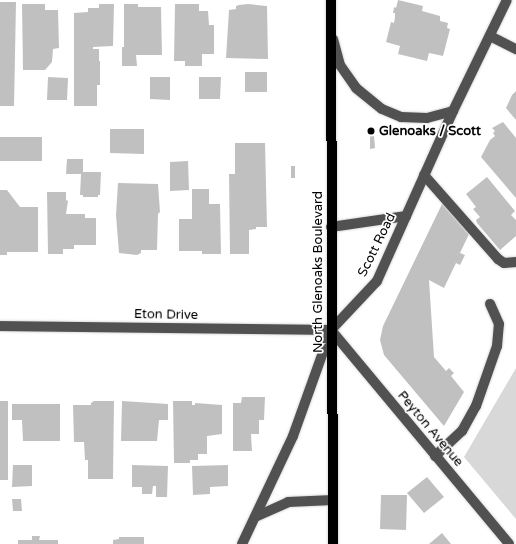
<!DOCTYPE html>
<html>
<head>
<meta charset="utf-8">
<style>
	body { margin:0 }
	#map { position:relative; width:516px; height:544px; overflow:hidden; background:#fff; font-family:"Varela Round",sans-serif }
	div>[style] { position:absolute }
	.green>* { inset:0; background:#d8d8d8 }
	.building>* { inset:0; background:#c0c0c0 }
	.roads { filter:drop-shadow(0 0 1px #dbdbdb) drop-shadow(0 0 1px #dbdbdb) }
	.minor>* { height:10px; margin:-5px; padding:0 5px; transform-origin:5px; border-radius:5px; background:#515151 }
	.major>* { height:10px; margin:-5px; padding:0 5px; transform-origin:5px; border-radius:5px; background:#000 }
	.dots>* { width:11px; height:11px; translate:-50% -50%; box-sizing:border-box; border:2px solid #fff; border-radius:50% }
	span { translate:-50% -50%; white-space:nowrap; text-align:center; line-height:1.15; -webkit-text-stroke:3.5px #fff; paint-order:stroke }
	.poi-label { font-size:13px; color:#000; font-weight:700 }
	.left { translate:0 -50%; text-align:left }
	.street-label { font-size:13px; color:#000 }
</style>
</head>
<body>
<div id="map">
	<div class="green">
		<i style="clip-path:polygon(516px 368px,516px 519px,464px 457px)"></i>
	</div>
	<div class="building">
		<i style="clip-path:polygon(398px 0,423px 6px,422px 11px,440px 16px,440px 21px,448px 23px,447px 28px,450px 29px,443px 56px,429px 53px,427px 61px,398px 54px,400px 46px,386px 42px,391px 22px,394px 23px,395px 17px,395px 13px,393px 13px,394px 7px,396px 8px)"></i>
		<i style="clip-path:polygon(0 2px,16px 2px,14px 106px,0 106px)"></i>
		<i style="clip-path:polygon(22px 4px,45px 4px,45px 10px,58px 10px,59px 48px,53px 49px,52px 62px,45px 70px,23px 70px)"></i>
		<i style="clip-path:polygon(99px 4px,114px 4px,113px 46px,93px 47px,93px 49px,99px 49px,99px 61px,100px 61px,100px 85px,97px 85px,97px 106px,74px 106px,74px 13px,88px 12px,88px 8px,99px 8px)"></i>
		<i style="clip-path:polygon(124px 4px,138px 4px,138px 7px,161px 7px,162px 55px,136px 55px,137px 66px,122px 66px,122px 47px,124px 47px)"></i>
		<i style="clip-path:polygon(175px 4px,199px 4px,199px 11px,208px 11px,209px 25px,214px 25px,214px 54px,202px 54px,202px 66px,185px 66px,185px 61px,174px 61px)"></i>
		<i style="clip-path:polygon(248px 4px,267px 6px,268px 59px,226px 58px,229px 10px,236px 9px,236px 6px,239px 5px)"></i>
		<i style="clip-path:polygon(245px 72px,267px 72px,267px 92px,245px 92px)"></i>
		<i style="clip-path:polygon(48px 77px,68px 78px,67px 100px,47px 100px)"></i>
		<i style="clip-path:polygon(150px 77px,170px 77px,170px 100px,150px 99px)"></i>
		<i style="clip-path:polygon(199px 77px,221px 77px,220px 99px,199px 99px)"></i>
		<i style="clip-path:polygon(516px 91px,516px 120px,506px 108px,512px 95px)"></i>
		<i style="clip-path:polygon(503px 122px,516px 138px,516px 198px,481px 157px,490px 140px,495px 136px,493px 133px,495px 131px,492px 128px)"></i>
		<i style="clip-path:polygon(110px 129px,144px 129px,144px 154px,110px 153px)"></i>
		<i style="clip-path:polygon(370px 136px,374px 136px,375px 148px,370px 149px)"></i>
		<i style="clip-path:polygon(0 137px,42px 137px,42px 161px,0 161px)"></i>
		<i style="clip-path:polygon(235px 143px,265px 143px,267px 227px,256px 227px,256px 229px,249px 230px,249px 254px,230px 254px,229px 174px,235px 174px)"></i>
		<i style="clip-path:polygon(67px 159px,83px 159px,83px 172px,101px 172px,100px 195px,98px 195px,98px 197px,83px 197px,83px 195px,80px 195px,81px 174px,66px 174px)"></i>
		<i style="clip-path:polygon(188px 161px,189px 190px,170px 191px,170px 162px)"></i>
		<i style="clip-path:polygon(291px 166px,295px 166px,295px 178px,291px 178px)"></i>
		<i style="clip-path:polygon(487px 177px,515px 211px,511px 215px,516px 220px,516px 236px,500px 250px,477px 223px,476px 220px,480px 217px,473px 209px,476px 207px,466px 194px)"></i>
		<i style="clip-path:polygon(118px 183px,158px 184px,160px 212px,158px 214px,157px 250px,141px 250px,141px 253px,137px 255px,119px 253px,116px 215px)"></i>
		<i style="clip-path:polygon(192px 189px,209px 189px,209px 204px,220px 204px,221px 254px,202px 254px,202px 251px,179px 251px,179px 219px,192px 219px)"></i>
		<i style="clip-path:polygon(0 190px,7px 190px,20px 207px,38px 207px,38px 252px,7px 252px,7px 255px,0 255px)"></i>
		<i style="clip-path:polygon(47px 192px,66px 192px,66px 200px,68px 201px,66px 214px,85px 214px,85px 218px,96px 218px,96px 245px,74px 245px,74px 249px,63px 249px,63px 254px,48px 254px)"></i>
		<i style="clip-path:polygon(444px 200px,470px 232px,460px 253px,465px 255px,460px 265px,456px 263px,444px 288px,429px 280px,434px 357px,446px 371px,449px 368px,454px 373px,451px 376px,464px 392px,444px 426px,384px 355px,380px 340px,383px 326px)"></i>
		<i style="clip-path:polygon(242px 397px,265px 397px,264px 420px,259px 420px,259px 434px,251px 434px,252px 451px,233px 451px,233px 403px,241px 403px)"></i>
		<i style="clip-path:polygon(0 401px,8px 401px,8px 480px,0 480px)"></i>
		<i style="clip-path:polygon(94px 401px,114px 401px,113px 479px,88px 479px,88px 460px,85px 460px,84px 442px,74px 442px,73px 405px,91px 405px,91px 403px)"></i>
		<i style="clip-path:polygon(122px 401px,168px 404px,168px 420px,159px 420px,157px 441px,121px 441px)"></i>
		<i style="clip-path:polygon(173px 401px,192px 401px,192px 405px,195px 405px,195px 403px,222px 405px,222px 434px,207px 436px,207px 454px,198px 454px,198px 460px,190px 460px,190px 463px,174px 463px)"></i>
		<i style="clip-path:polygon(12px 404px,60px 404px,60px 441px,23px 441px,22px 420px,12px 420px)"></i>
		<i style="clip-path:polygon(13px 465px,32px 465px,32px 486px,12px 487px)"></i>
		<i style="clip-path:polygon(132px 465px,168px 466px,167px 497px,156px 497px,156px 486px,153px 486px,152px 494px,142px 494px,142px 487px,132px 487px)"></i>
		<i style="clip-path:polygon(228px 465px,228px 486px,210px 487px,210px 494px,193px 495px,192px 466px)"></i>
		<i style="clip-path:polygon(427px 477px,444px 497px,424px 513px,407px 493px)"></i>
		<i style="clip-path:polygon(381px 495px,407px 495px,406px 530px,380px 529px)"></i>
		<i style="clip-path:polygon(12px 499px,21px 499px,22px 511px,13px 511px)"></i>
		<i style="clip-path:polygon(442px 533px,451px 544px,429px 544px)"></i>
		<i style="clip-path:polygon(32px 536px,40px 536px,39px 540px,58px 540px,58px 544px,18px 544px,18px 540px,32px 540px)"></i>
		<i style="clip-path:polygon(119px 537px,144px 537px,144px 544px,113px 544px,113px 540px,119px 539px)"></i>
	</div>
	<div class="roads">
		<div class="minor">
			<i style="left:490px;top:36px;width:29px;rotate:27deg"></i>
			<i style="left:333px;top:39px;width:27px;rotate:75deg"></i>
			<i style="left:340px;top:65px;width:28px;rotate:55deg"></i>
			<i style="left:356px;top:88px;width:33px;rotate:39deg"></i>
			<i style="left:382px;top:109px;width:21px;rotate:23deg"></i>
			<i style="left:401px;top:117px;width:26px;rotate:2deg"></i>
			<i style="left:427px;top:118px;width:27px;rotate:-15deg"></i>
			<i style="left:424px;top:175px;width:112px;rotate:48.6deg"></i>
			<i style="left:498px;top:259px;width:7px;rotate:34deg"></i>
			<i style="left:504px;top:263px;width:12px;rotate:-5deg"></i>
			<i style="left:331px;top:227px;width:76px;rotate:-8.3deg"></i>
			<i style="left:0;top:326px;width:331px;rotate:0.7deg"></i>
			<i style="left:331px;top:330px;width:278px;rotate:50.2deg"></i>
			<i style="left:435px;top:456px;width:37px;rotate:-43deg"></i>
			<i style="left:462px;top:431px;width:29px;rotate:-61deg"></i>
			<i style="left:476px;top:406px;width:64px;rotate:-70.7deg"></i>
			<i style="left:497px;top:346px;width:22px;rotate:-85deg"></i>
			<i style="left:499px;top:324px;width:22px;rotate:-114deg"></i>
			<i style="left:255px;top:517px;width:36px;rotate:-24deg"></i>
			<i style="left:288px;top:502px;width:45px;rotate:-2.5deg"></i>
			<i style="left:242px;top:544px;width:119px;rotate:-64.7deg"></i>
			<i style="left:293px;top:436px;width:113px;rotate:-70.3deg"></i>
			<i style="left:331px;top:330px;width:67px;rotate:-46.8deg"></i>
			<i style="left:377px;top:281px;width:186px;rotate:-65.9deg"></i>
			<i style="left:453px;top:111px;width:123px;rotate:-64.1deg"></i>
		</div>
		<div class="major">
			<i style="left:331px;top:0;width:544px;rotate:89.79deg"></i>
		</div>
	</div>
	<div class="dots">
		<i style="left:371px;top:131px;background:#000"></i>
	</div>
	<div class="poi-label">
		<span class="left" style="left:379px;top:131px">Glenoaks / Scott</span>
	</div>
	<div class="street-label">
		<span style="left:377px;top:245px;rotate:-64deg">Scott Road</span>
		<span style="left:318px;top:272px;rotate:-90deg">North Glenoaks Boulevard</span>
		<span style="left:166px;top:315px;rotate:1deg">Eton Drive</span>
		<span style="left:430px;top:429px;rotate:50deg">Peyton Avenue</span>
	</div>
</div>
</body>
</html>
